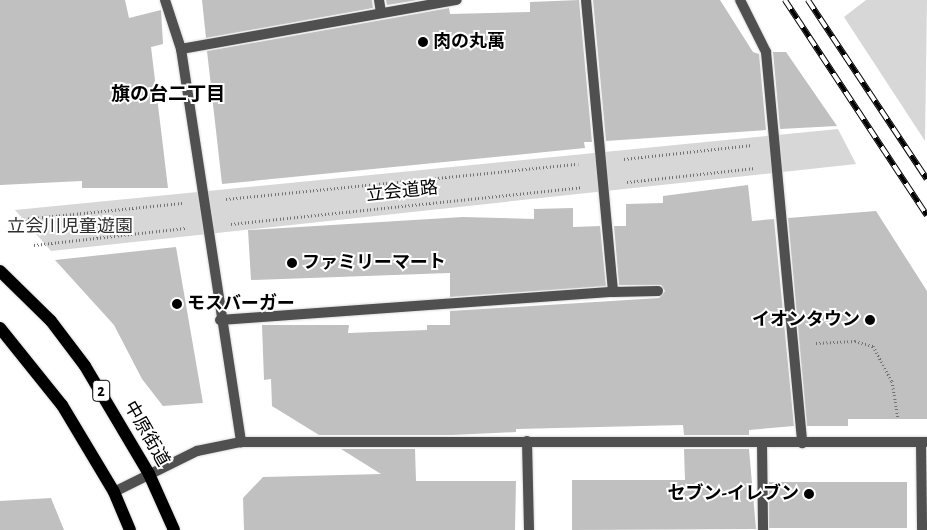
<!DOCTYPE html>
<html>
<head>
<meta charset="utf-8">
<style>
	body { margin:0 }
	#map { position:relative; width:927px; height:530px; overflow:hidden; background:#fff; font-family:"Alegreya Sans","Noto Sans JP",sans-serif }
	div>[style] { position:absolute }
	.green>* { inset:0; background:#d7d7d7 }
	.building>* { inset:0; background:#c0c0c0; transform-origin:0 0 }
	.path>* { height:3px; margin-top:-1.5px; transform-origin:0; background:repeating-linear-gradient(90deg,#727272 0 1px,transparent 0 3.5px) }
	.roads { filter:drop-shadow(0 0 1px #dbdbdb) drop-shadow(0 0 1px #dbdbdb) }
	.lane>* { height:10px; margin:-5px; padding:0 5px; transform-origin:5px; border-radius:5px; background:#505050 }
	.street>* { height:10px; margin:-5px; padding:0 5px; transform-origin:5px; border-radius:5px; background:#505050 }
	.primary>* { height:12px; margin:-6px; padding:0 6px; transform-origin:6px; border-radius:6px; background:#000 }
	.rail>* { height:5.5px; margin-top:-2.75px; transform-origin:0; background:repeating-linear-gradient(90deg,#fff 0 11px,#000 0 22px); box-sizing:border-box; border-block:1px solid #000 }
	.dots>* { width:14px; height:14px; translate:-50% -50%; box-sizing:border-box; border:2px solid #fff; border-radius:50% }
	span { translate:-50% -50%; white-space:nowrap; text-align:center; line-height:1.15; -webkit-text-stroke:4px #fff; paint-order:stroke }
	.shield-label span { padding:1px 4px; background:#fff; border:1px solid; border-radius:4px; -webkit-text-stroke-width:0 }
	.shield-label { font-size:16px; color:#000; font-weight:700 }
	.poi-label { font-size:18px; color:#000; font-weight:700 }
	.left { translate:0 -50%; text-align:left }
	.right { translate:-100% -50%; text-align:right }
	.street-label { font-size:18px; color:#000 }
	.park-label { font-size:18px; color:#2e2e2e }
	.neighbourhood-label { font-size:19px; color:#000; font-weight:700 }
</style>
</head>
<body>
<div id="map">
	<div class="green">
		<i style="clip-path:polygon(866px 0,927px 0,925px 141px,844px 17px)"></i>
		<i style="clip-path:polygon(838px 129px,856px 164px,51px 251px,15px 210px)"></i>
	</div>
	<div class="building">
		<i style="clip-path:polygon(0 0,125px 0,129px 18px,161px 10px,163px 44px,151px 47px,168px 188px,82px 188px,82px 181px,0 185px)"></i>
		<i style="clip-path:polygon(202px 0,372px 0,373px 8px,206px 38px)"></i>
		<i style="clip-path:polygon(386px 0,418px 0,387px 5px)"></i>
		<i style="clip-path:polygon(579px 0,592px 142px,584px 142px,585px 148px,222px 184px,207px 51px,449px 8px,450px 14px,530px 12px,530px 2px)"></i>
		<i style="clip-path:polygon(593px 0,720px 0,753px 52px,759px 54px,766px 130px,606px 141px)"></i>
		<i style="clip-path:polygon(773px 52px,786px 52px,837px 126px,780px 129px)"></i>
		<i style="clip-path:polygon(748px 185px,752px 221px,774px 219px,794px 426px,749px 430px,749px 435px,684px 435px,683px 425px,516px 429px,516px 432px,452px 435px,319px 435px,272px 406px,271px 379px,264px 380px,262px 325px,349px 325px,348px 333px,427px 330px,427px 325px,450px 325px,450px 311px,659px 298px,665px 291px,661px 285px,619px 285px,614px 226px,626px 226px,626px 204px,663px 203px,663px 196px)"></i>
		<i style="clip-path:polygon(573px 208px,573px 227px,600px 226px,606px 286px,450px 297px,450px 273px,251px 280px,248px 230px,463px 217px,534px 219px,534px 209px)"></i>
		<i style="clip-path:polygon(876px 211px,927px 291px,927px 419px,848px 419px,848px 426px,807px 426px,788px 218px)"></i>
		<i style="clip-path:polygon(176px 247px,203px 403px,163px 406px,142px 379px,114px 325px,55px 260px)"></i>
		<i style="clip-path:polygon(341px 449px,415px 449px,416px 481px,516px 481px,515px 530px,244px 530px,243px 498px,263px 477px,381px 474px)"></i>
		<i style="clip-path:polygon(684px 449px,749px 449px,756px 529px,572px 530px,572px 480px,685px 480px)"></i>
		<i style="left:769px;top:482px;width:138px;height:46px"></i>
		<i style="clip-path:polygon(51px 498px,64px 530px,0 530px,0 501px)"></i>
	</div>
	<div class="path">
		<i style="left:624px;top:159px;width:129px;rotate:-6.2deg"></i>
		<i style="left:627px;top:182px;width:129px;rotate:-6.2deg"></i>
		<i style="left:226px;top:199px;width:354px;rotate:-5.7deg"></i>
		<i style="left:14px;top:220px;width:169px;rotate:-5.8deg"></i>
		<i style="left:231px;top:224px;width:352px;rotate:-6deg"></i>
		<i style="left:34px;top:245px;width:152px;rotate:-6.4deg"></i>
		<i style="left:816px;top:343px;width:39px;rotate:-3deg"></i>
		<i style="left:855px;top:341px;width:19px;rotate:16deg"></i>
		<i style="left:873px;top:346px;width:40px;rotate:62deg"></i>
		<i style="left:892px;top:381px;width:38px;rotate:81deg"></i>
	</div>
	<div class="roads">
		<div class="lane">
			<i style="left:586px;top:0;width:293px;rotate:84.7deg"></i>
			<i style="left:613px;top:292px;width:45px;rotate:-1.3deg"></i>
			<i style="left:220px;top:320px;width:394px;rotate:-4.1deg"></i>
		</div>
		<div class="street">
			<i style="left:165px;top:0;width:52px;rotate:71.9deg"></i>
			<i style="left:181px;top:49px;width:398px;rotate:81.3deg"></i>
			<i style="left:379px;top:0;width:13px;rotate:81deg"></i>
			<i style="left:740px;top:0;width:58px;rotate:63.4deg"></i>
			<i style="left:766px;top:52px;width:393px;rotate:84.7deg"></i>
			<i style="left:181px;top:49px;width:280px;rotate:-10.1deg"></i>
			<i style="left:527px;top:441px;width:89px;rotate:88.7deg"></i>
			<i style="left:921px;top:442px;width:88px;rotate:89.3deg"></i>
			<i style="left:762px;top:443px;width:87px;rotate:89.3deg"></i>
			<i style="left:114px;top:492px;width:93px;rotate:-26.3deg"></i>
			<i style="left:197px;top:451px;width:45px;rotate:-11.6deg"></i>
			<i style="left:241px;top:442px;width:686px"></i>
		</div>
		<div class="primary">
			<i style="left:0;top:271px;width:71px;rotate:44.4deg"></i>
			<i style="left:51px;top:321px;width:56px;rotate:52.9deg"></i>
			<i style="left:85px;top:366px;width:126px;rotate:59.3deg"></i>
			<i style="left:149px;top:474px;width:61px;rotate:65.9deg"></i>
			<i style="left:0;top:328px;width:99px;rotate:51.2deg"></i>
			<i style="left:62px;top:405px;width:101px;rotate:59.1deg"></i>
			<i style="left:114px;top:492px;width:41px;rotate:67.2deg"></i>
		</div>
	</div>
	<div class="rail">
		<i style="left:785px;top:0;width:258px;rotate:56.6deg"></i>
		<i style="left:808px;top:0;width:215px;rotate:56.4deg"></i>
	</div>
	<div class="dots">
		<i style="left:423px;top:42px;background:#000"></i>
		<i style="left:292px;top:263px;background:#000"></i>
		<i style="left:177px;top:304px;background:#000"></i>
		<i style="left:870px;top:320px;background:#000"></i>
		<i style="left:809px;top:494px;background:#000"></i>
	</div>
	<div class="shield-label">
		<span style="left:101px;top:391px">2</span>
	</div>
	<div class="poi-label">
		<span class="left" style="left:433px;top:42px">肉の丸萬</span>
		<span class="left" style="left:302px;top:263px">ファミリーマート</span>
		<span class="left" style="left:187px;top:304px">モスバーガー</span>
		<span class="right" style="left:860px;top:320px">イオンタウン</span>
		<span class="right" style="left:799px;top:494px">セブン-イレブン</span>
	</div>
	<div class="street-label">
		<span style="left:402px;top:192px;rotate:-6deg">立会道路</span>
		<span style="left:146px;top:434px;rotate:60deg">中原街道</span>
	</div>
	<div class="park-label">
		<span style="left:70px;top:227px">立会川児童遊園</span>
	</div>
	<div class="neighbourhood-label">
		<span style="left:168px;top:95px">旗の台二丁目</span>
	</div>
</div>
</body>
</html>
